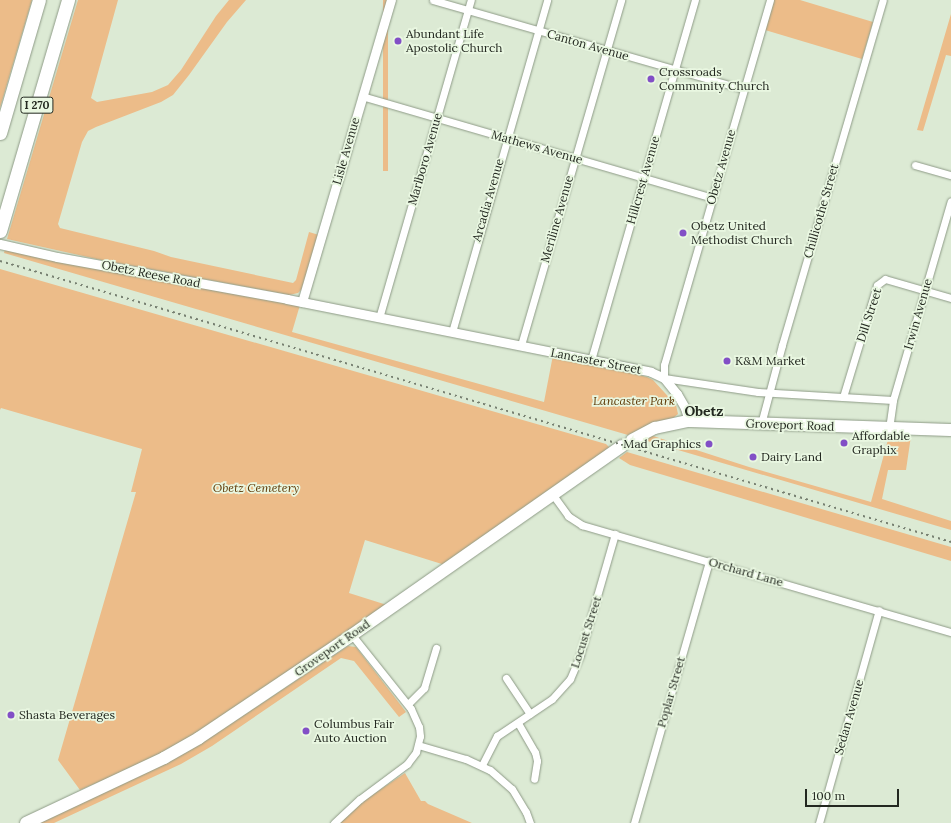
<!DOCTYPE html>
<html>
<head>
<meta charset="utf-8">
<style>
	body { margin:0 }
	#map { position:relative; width:951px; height:823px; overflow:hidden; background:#dcead4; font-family:Lora,serif }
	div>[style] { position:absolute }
	.green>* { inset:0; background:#ecbc89; transform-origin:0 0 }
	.roads { filter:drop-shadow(0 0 1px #8e9b87) drop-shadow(0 0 1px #8e9b87) }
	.minor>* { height:7px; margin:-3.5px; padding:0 3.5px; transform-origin:3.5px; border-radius:3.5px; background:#fff }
	.tertiary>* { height:9px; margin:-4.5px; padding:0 4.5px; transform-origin:4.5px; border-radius:4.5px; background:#fff }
	.primary>* { height:12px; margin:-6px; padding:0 6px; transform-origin:6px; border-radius:6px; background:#fff }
	.motorway>* { height:13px; margin:-6.5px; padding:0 6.5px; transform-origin:6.5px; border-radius:6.5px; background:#fff }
	.rail>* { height:2px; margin-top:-1px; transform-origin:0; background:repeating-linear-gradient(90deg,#778071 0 2px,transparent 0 6px) }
	.dots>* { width:11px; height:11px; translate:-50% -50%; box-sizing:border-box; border:2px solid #e9f7e1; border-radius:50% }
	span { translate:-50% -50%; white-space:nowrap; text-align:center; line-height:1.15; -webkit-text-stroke:3.5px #e9f7e1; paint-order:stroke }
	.shield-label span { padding:1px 3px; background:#e9f7e1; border:1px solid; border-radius:3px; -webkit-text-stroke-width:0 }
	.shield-label { font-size:11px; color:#232820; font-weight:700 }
	.poi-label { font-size:12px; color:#232820 }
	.left { translate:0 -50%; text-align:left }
	.right { translate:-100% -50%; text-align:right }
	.street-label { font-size:12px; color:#232820 }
	.park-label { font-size:12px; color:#5e3906; font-style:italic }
	.quarter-label { font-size:14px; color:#232820; font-weight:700 }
	.scale { position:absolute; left:805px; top:789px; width:94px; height:18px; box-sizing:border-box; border:2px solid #232820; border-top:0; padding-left:5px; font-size:12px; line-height:14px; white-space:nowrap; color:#232820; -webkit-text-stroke:3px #e9f7e1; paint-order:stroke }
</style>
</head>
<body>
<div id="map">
	<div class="green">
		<i style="clip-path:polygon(0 0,32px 0,0 108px)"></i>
		<i style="clip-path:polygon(78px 0,118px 0,91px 98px,97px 102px,152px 92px,168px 85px,181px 70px,216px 16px,229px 0,246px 0,227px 22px,189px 75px,173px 95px,161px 102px,96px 127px,88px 131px,82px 142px,58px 224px,60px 228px,154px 251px,171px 257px,293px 283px,296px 280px,309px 232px,319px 235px,302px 289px,298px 293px,289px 295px,101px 260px,7px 239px)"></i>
		<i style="left:383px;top:0;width:5px;height:171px"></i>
		<i style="clip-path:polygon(773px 0,800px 0,873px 22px,862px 59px,765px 30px)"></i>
		<i style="clip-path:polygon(951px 14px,951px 56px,946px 55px,923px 131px,917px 130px)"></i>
		<i style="clip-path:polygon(5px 249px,300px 305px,292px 332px,544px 402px,553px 355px,647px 377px,653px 380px,676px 405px,678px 414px,672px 419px,650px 425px,628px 435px,4px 253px)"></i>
		<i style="clip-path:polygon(0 269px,606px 444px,611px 449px,445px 565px,365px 540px,349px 593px,387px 605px,200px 734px,151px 760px,80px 790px,58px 760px,136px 492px,131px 492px,142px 449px,1px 408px,0 410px)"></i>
		<i style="clip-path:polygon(650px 435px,749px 467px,871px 502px,889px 436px,911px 436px,906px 470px,888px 470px,882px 499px,951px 521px,951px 530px,644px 440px)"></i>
		<i style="clip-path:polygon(627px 452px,951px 547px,951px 561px,630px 465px,619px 458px)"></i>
		<i style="clip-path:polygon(348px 646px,356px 647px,406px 712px,399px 717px,354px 661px,341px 658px,212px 746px,181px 764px,54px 823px,38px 823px,220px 731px)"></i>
		<i style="clip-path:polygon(405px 773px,421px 801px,425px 801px,428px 804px,472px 823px,340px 823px,357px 805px)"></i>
	</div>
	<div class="roads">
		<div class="minor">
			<i style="left:433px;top:0;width:323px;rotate:16deg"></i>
			<i style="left:770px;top:0;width:380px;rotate:106.2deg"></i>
			<i style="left:664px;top:365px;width:13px;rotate:90deg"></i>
			<i style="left:664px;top:378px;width:95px;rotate:8.5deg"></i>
			<i style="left:758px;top:392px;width:135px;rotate:3.4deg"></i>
			<i style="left:362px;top:96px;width:365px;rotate:16.2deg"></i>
			<i style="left:915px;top:165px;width:37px;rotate:16deg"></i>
			<i style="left:379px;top:318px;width:331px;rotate:-73.9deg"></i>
			<i style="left:452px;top:332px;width:345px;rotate:-74deg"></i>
			<i style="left:521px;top:345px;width:359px;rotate:-73.8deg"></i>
			<i style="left:591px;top:360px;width:375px;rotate:-73.9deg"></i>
			<i style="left:843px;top:397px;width:117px;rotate:-73.1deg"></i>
			<i style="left:877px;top:285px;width:10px;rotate:-37deg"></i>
			<i style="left:885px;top:279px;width:69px;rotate:16.1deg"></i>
			<i style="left:761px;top:424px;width:82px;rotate:-75.1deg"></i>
			<i style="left:782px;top:345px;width:359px;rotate:-73.7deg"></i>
			<i style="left:889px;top:429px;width:29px;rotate:-82deg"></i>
			<i style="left:893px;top:400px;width:207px;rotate:-73.8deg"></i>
			<i style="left:553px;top:495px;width:26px;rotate:54deg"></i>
			<i style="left:568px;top:516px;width:17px;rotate:33deg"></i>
			<i style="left:582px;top:525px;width:384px;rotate:16.2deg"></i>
			<i style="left:506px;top:678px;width:43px;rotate:56.3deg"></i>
			<i style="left:408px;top:704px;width:23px;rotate:-45deg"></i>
			<i style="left:424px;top:688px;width:42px;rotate:-73.3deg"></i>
			<i style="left:518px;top:723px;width:34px;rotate:60deg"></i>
			<i style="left:535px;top:752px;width:9px;rotate:77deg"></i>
			<i style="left:537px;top:761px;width:18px;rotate:99deg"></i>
			<i style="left:418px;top:745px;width:50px;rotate:16.3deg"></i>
			<i style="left:466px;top:759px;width:26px;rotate:25deg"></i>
			<i style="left:490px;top:770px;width:29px;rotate:41deg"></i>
			<i style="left:512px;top:789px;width:27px;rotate:59deg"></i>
			<i style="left:526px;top:812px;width:12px;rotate:70deg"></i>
			<i style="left:482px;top:765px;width:33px;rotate:-63deg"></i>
			<i style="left:497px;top:736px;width:66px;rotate:-33.9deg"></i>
			<i style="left:552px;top:699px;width:27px;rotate:-48deg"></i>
			<i style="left:570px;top:679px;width:26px;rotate:-67deg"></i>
			<i style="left:580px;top:655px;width:126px;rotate:-73.9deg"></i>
			<i style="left:334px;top:823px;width:35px;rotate:-43deg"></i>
			<i style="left:360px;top:799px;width:59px;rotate:-36.7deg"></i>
			<i style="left:407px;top:764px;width:15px;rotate:-53deg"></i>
			<i style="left:416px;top:752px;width:16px;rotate:-76deg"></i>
			<i style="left:420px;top:736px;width:9px;rotate:-96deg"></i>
			<i style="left:419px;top:727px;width:20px;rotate:-114deg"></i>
			<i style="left:411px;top:709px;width:95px;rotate:-128.6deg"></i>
			<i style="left:634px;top:823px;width:273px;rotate:-74deg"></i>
			<i style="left:819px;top:823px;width:221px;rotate:-74.3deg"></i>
		</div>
		<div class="tertiary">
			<i style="left:0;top:244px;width:58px;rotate:12.8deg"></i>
			<i style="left:57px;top:257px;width:234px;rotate:10.3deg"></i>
			<i style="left:287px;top:299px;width:371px;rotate:11.3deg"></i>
			<i style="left:651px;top:372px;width:14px;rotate:25deg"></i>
			<i style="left:664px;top:378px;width:21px;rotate:51deg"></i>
			<i style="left:677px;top:394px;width:16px;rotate:60deg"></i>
			<i style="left:685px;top:408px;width:14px;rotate:73deg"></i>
			<i style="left:302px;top:302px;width:315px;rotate:-73.6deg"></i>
		</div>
		<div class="primary">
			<i style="left:632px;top:440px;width:26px;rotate:-28deg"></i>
			<i style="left:655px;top:428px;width:35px;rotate:-12deg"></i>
			<i style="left:689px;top:421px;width:262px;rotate:2deg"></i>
			<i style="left:26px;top:823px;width:153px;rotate:-25.2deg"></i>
			<i style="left:164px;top:758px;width:40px;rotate:-29.7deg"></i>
			<i style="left:199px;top:738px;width:184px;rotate:-33.9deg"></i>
			<i style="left:352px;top:635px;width:330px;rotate:-35deg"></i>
		</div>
		<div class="motorway">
			<i style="left:0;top:133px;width:139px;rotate:-73.7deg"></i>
			<i style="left:0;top:231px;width:241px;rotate:-73.6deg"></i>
		</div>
	</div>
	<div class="rail">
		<i style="left:0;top:261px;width:992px;rotate:16.46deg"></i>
	</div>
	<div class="dots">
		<i style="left:398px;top:41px;background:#824fc6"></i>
		<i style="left:651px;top:79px;background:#824fc6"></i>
		<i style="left:683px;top:233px;background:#824fc6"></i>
		<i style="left:727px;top:361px;background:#824fc6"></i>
		<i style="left:844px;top:443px;background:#824fc6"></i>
		<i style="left:709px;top:444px;background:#824fc6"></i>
		<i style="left:753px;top:457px;background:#824fc6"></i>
		<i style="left:11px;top:715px;background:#824fc6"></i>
		<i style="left:306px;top:731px;background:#824fc6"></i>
	</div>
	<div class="shield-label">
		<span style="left:37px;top:105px">I 270</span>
	</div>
	<div class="poi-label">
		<span class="left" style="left:406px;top:41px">Abundant Life<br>Apostolic Church</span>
		<span class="left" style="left:659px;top:79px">Crossroads<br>Community Church</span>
		<span class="left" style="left:691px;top:233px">Obetz United<br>Methodist Church</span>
		<span class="left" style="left:735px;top:361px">K&amp;M Market</span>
		<span class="left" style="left:852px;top:443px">Affordable<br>Graphix</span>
		<span class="right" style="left:701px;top:444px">Mad Graphics</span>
		<span class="left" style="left:761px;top:457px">Dairy Land</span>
		<span class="left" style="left:19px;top:715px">Shasta Beverages</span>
		<span class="left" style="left:314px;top:731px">Columbus Fair<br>Auto Auction</span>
	</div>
	<div class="street-label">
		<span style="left:588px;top:45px;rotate:16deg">Canton Avenue</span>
		<span style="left:537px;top:147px;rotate:16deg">Mathews Avenue</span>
		<span style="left:346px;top:151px;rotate:-74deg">Lisle Avenue</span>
		<span style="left:425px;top:159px;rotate:-74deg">Marlboro Avenue</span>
		<span style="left:721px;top:167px;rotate:-74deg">Obetz Avenue</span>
		<span style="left:643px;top:180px;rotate:-74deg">Hillcrest Avenue</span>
		<span style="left:488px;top:200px;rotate:-74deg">Arcadia Avenue</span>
		<span style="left:821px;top:211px;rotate:-74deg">Chillicothe Street</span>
		<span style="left:557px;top:219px;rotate:-74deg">Meriline Avenue</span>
		<span style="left:151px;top:274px;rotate:11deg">Obetz Reese Road</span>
		<span style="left:918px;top:314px;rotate:-74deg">Irwin Avenue</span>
		<span style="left:869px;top:315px;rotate:-72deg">Dill Street</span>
		<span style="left:596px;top:361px;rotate:11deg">Lancaster Street</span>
		<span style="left:790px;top:425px;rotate:2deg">Groveport Road</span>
		<span style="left:746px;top:572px;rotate:16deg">Orchard Lane</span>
		<span style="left:586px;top:632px;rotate:-72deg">Locust Street</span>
		<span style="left:332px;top:648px;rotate:-35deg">Groveport Road</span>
		<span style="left:671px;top:692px;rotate:-74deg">Poplar Street</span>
		<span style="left:849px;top:717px;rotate:-74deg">Sedan Avenue</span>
	</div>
	<div class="park-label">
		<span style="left:634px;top:401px">Lancaster Park</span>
		<span style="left:256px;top:488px">Obetz Cemetery</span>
	</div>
	<div class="quarter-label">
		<span style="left:704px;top:411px">Obetz</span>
	</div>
	<div class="scale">100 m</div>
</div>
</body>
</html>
